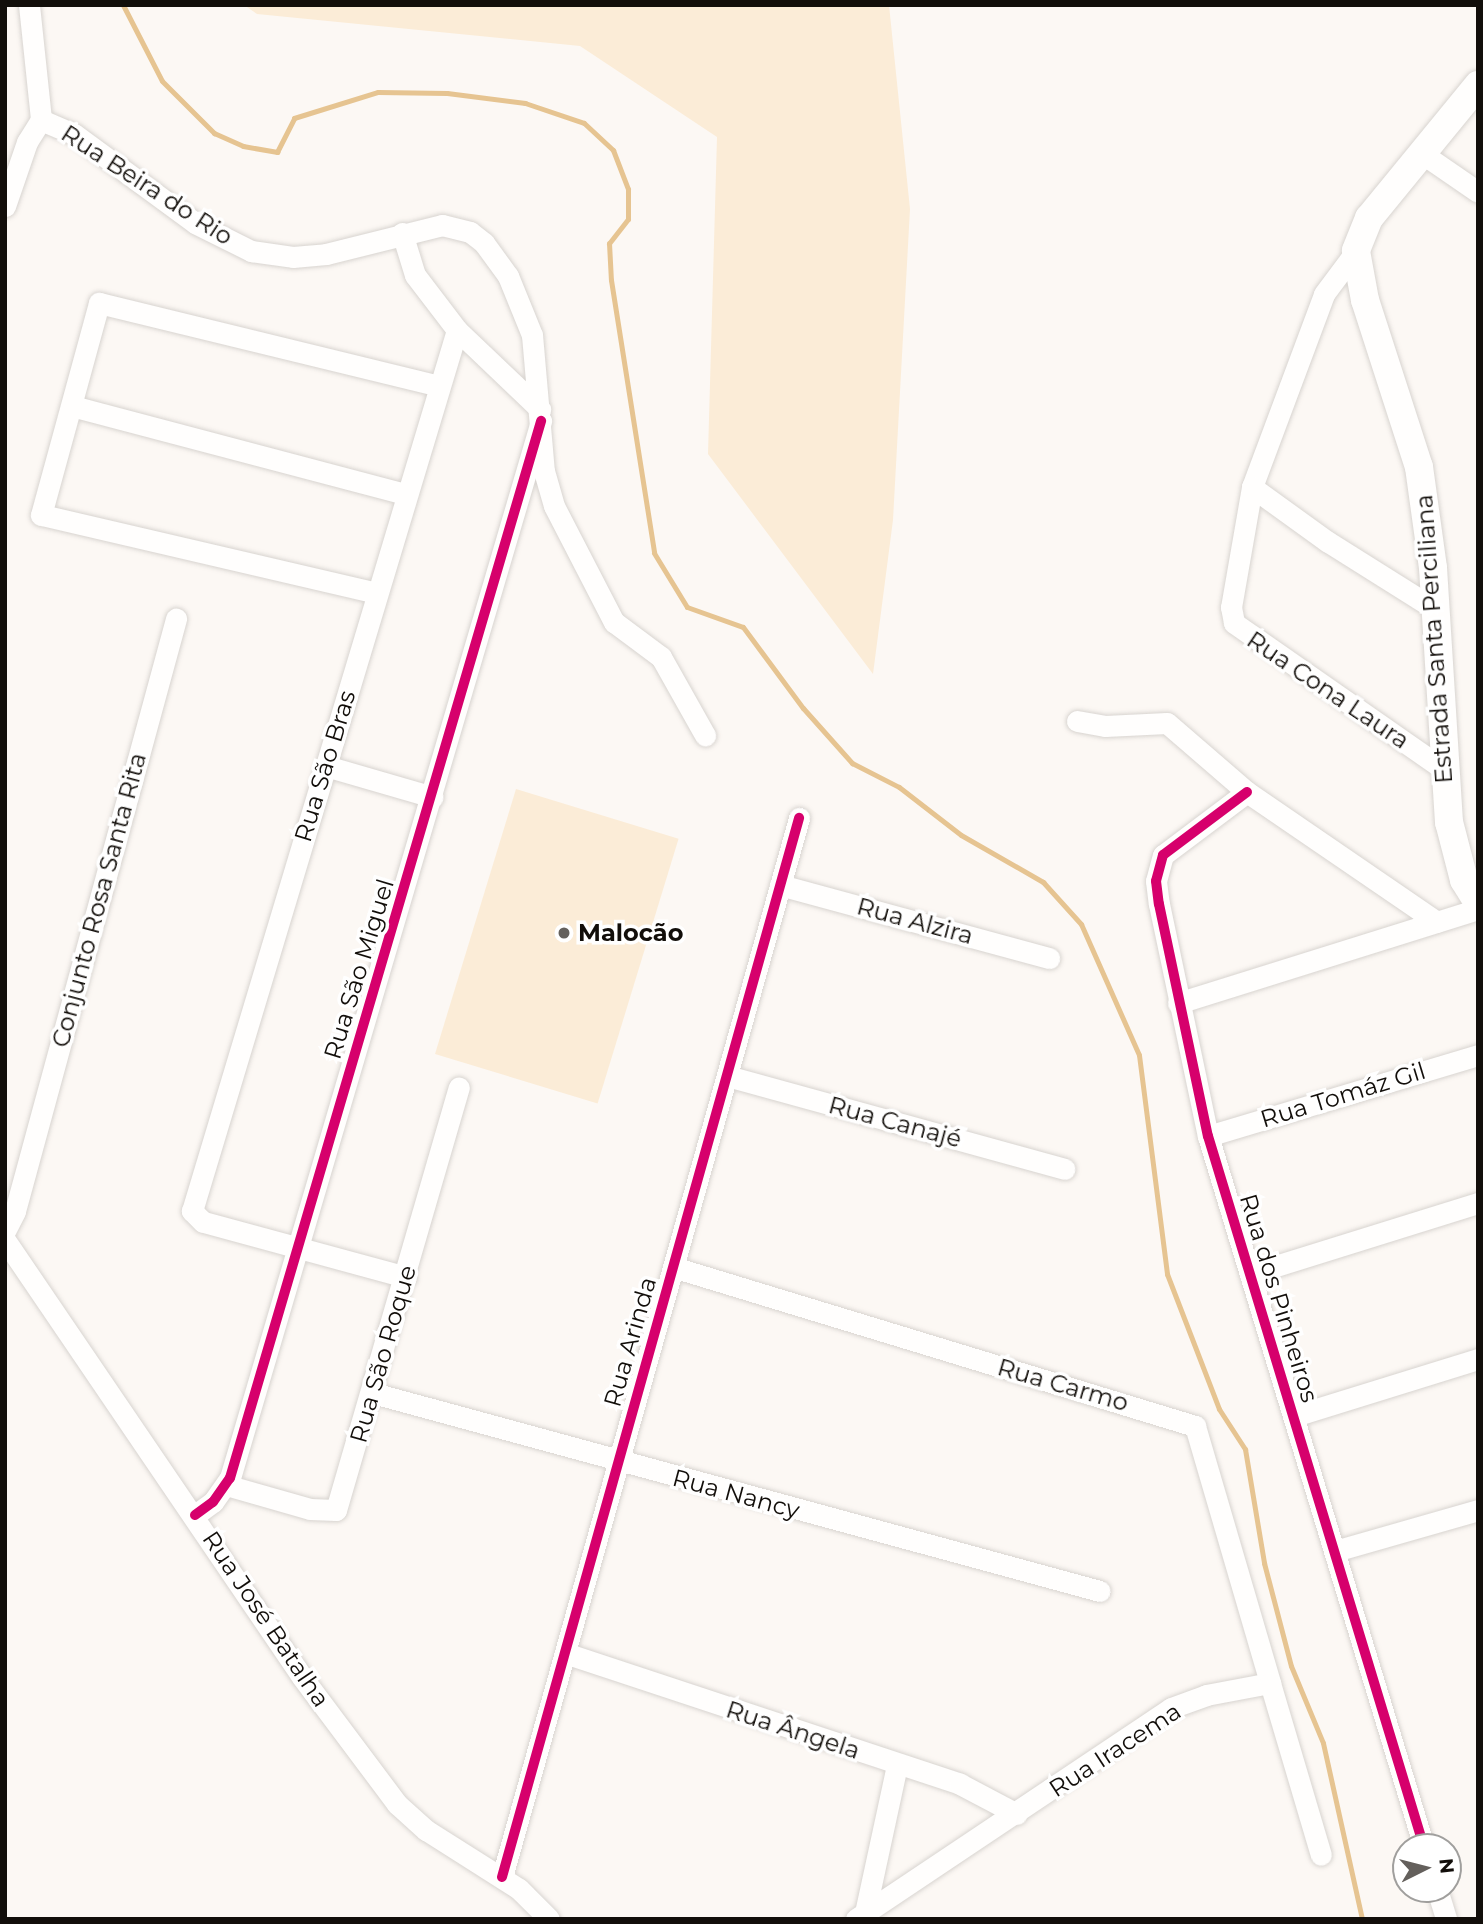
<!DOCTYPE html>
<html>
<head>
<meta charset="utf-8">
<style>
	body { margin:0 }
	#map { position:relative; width:1483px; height:1924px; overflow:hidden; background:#fcf8f4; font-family:Montserrat,sans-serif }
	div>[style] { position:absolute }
	.green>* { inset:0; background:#fbecd7; transform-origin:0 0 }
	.stream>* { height:5px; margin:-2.5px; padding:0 2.5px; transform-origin:2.5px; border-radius:2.5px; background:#e6c491 }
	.roads { filter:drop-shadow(0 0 2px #d8d4d0) drop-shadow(0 0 2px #d8d4d0) }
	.street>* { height:21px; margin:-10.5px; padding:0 10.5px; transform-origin:10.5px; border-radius:10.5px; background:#fffefd }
	.secondary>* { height:28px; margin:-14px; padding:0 14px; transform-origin:14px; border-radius:14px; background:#fffefd }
	.cycleway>* { height:10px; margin:-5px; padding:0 5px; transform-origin:5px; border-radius:5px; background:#d6006c }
	.dots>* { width:19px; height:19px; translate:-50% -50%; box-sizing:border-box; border:4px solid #fff; border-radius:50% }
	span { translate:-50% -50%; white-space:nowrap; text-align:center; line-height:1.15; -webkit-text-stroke:7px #fff; paint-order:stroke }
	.street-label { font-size:24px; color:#120e0a }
	.poi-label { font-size:24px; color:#120e0a; font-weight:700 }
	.left { translate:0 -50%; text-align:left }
	.frame { position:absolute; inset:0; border:7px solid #120e0a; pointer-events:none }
	.north { position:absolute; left:1392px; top:1833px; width:70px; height:70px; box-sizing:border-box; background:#fff; border:2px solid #a09f9d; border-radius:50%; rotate:84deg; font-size:19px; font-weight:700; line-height:28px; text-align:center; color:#120e0a }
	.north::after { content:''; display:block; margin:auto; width:24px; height:32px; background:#64605c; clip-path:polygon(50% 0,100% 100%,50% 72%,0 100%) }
</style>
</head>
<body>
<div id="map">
	<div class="green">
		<i style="clip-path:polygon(244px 5px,889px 5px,910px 209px,893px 520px,873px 674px,708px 454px,717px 137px,580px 46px,257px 14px)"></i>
		<i style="left:516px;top:789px;width:170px;height:277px;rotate:17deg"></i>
	</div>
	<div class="stream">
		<i style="left:123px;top:5px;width:85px;rotate:62.8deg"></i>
		<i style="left:162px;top:81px;width:74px;rotate:45deg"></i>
		<i style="left:214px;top:133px;width:32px;rotate:24deg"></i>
		<i style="left:243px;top:146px;width:35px;rotate:10deg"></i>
		<i style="left:277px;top:152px;width:38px;rotate:-63deg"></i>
		<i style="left:294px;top:118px;width:88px;rotate:-17.2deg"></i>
		<i style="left:378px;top:92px;width:69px;rotate:0.8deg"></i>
		<i style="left:447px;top:93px;width:79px;rotate:7.3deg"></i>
		<i style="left:525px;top:103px;width:62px;rotate:18.7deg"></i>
		<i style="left:584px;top:123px;width:40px;rotate:43deg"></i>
		<i style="left:613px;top:150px;width:42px;rotate:69deg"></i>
		<i style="left:628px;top:189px;width:30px;rotate:90deg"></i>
		<i style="left:628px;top:219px;width:31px;rotate:128deg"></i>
		<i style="left:609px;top:243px;width:37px;rotate:87deg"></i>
		<i style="left:611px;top:280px;width:276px;rotate:81deg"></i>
		<i style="left:654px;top:553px;width:63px;rotate:58.6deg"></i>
		<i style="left:687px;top:607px;width:59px;rotate:19.7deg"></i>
		<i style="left:743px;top:627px;width:101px;rotate:53.5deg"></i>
		<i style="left:803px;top:708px;width:74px;rotate:48.3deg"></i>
		<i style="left:852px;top:763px;width:53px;rotate:27.1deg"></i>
		<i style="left:899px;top:787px;width:78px;rotate:37.7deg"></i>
		<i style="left:961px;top:835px;width:95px;rotate:29.8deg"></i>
		<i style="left:1043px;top:882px;width:57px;rotate:47.9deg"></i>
		<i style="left:1081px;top:924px;width:143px;rotate:66.1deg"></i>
		<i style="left:1139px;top:1055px;width:221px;rotate:82.7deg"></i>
		<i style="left:1167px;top:1274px;width:145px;rotate:68.9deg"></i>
		<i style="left:1219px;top:1409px;width:48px;rotate:57deg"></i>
		<i style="left:1245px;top:1449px;width:116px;rotate:80.5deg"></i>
		<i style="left:1264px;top:1563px;width:106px;rotate:75.3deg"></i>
		<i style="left:1291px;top:1666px;width:83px;rotate:67.4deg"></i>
		<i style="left:1323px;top:1743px;width:180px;rotate:77.5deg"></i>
	</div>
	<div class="roads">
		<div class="street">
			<i style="left:29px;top:5px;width:116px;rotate:84deg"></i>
			<i style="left:41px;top:120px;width:36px;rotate:23deg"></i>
			<i style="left:74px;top:134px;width:150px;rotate:36.3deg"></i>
			<i style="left:195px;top:223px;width:63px;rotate:26.6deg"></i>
			<i style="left:251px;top:251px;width:42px;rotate:8.1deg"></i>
			<i style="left:293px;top:257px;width:33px;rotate:-5deg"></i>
			<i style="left:326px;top:254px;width:120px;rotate:-14deg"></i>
			<i style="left:442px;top:225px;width:29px;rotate:14deg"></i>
			<i style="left:470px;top:232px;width:18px;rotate:38deg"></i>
			<i style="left:484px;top:243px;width:41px;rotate:54deg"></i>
			<i style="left:508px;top:276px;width:64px;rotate:67.9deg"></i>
			<i style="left:532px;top:335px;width:137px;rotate:85deg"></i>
			<i style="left:544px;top:471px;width:36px;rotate:74deg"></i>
			<i style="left:554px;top:506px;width:131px;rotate:62.7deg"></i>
			<i style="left:614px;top:622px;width:59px;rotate:36.7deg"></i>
			<i style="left:661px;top:657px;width:90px;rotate:60.6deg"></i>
			<i style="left:1420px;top:152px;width:70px;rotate:34.6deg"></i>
			<i style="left:5px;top:206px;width:68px;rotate:-71deg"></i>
			<i style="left:27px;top:142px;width:26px;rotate:-58deg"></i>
			<i style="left:402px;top:233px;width:44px;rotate:72.8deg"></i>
			<i style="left:415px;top:275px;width:69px;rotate:52.6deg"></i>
			<i style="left:457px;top:330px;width:115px;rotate:43.6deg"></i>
			<i style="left:72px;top:406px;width:345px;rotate:14.8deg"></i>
			<i style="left:1252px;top:487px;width:206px;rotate:-69.5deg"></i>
			<i style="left:1324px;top:294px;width:54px;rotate:-53.3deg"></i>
			<i style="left:377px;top:593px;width:345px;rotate:-166.9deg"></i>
			<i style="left:41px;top:515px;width:220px;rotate:-74.7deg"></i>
			<i style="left:99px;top:303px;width:350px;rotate:13.7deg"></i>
			<i style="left:1435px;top:609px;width:126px;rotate:-147.9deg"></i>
			<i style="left:1328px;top:542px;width:94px;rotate:-144.1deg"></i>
			<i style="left:1252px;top:487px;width:122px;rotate:99.9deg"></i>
			<i style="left:1231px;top:607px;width:16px;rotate:79deg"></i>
			<i style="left:1234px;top:623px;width:255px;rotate:34.9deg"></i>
			<i style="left:1077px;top:721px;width:28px;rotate:10deg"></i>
			<i style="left:1105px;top:726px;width:62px;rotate:-2.8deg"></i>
			<i style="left:1167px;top:723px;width:106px;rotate:40.8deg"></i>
			<i style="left:1247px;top:792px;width:230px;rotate:34.4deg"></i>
			<i style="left:326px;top:766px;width:111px;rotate:16.2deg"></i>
			<i style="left:1247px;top:792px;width:105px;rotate:143.1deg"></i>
			<i style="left:1163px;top:855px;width:27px;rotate:105deg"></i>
			<i style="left:1156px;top:881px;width:23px;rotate:83deg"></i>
			<i style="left:1159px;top:904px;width:237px;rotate:78.1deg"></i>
			<i style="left:1208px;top:1136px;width:743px;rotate:73.1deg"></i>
			<i style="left:780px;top:885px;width:279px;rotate:15.2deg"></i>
			<i style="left:1178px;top:1003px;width:314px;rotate:-17.4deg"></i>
			<i style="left:727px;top:1076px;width:350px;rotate:15.4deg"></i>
			<i style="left:1208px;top:1136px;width:282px;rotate:-16.7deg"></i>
			<i style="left:5px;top:1231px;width:22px;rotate:-63deg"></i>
			<i style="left:15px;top:1211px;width:614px;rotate:-74.79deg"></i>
			<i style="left:5px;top:1240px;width:528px;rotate:55.8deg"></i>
			<i style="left:302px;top:1677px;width:159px;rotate:53.2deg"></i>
			<i style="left:397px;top:1804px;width:39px;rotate:42deg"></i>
			<i style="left:426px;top:1830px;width:110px;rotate:32.4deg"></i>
			<i style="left:519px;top:1889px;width:42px;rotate:45deg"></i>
			<i style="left:673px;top:1267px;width:546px;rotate:16.94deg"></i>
			<i style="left:1195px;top:1426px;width:268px;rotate:73.7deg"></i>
			<i style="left:1250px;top:1274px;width:239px;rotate:-17.3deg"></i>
			<i style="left:406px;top:1277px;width:210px;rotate:-164.8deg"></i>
			<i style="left:203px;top:1222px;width:16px;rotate:-135deg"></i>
			<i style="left:192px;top:1211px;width:920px;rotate:-73.26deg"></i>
			<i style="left:373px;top:1393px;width:753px;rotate:15.24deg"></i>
			<i style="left:1294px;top:1416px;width:193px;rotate:-17.2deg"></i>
			<i style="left:226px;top:1485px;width:87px;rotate:15.9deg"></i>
			<i style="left:310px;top:1509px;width:26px;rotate:2deg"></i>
			<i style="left:336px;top:1510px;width:440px;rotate:-73.8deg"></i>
			<i style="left:195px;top:1515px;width:22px;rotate:-36deg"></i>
			<i style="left:213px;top:1502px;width:29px;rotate:-55deg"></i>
			<i style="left:230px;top:1478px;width:1102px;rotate:-73.6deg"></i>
			<i style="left:1335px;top:1551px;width:149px;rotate:-16deg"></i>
			<i style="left:565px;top:1653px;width:416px;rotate:18.3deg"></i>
			<i style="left:960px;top:1784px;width:64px;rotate:27.8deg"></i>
			<i style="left:502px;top:1877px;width:1100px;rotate:-74.33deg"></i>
			<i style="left:1437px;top:1889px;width:31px;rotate:73deg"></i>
			<i style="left:865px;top:1913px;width:151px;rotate:-77.8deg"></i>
			<i style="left:856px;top:1919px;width:379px;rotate:-33.8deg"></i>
			<i style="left:1171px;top:1708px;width:37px;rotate:-20deg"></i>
			<i style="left:1206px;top:1695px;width:65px;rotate:-10.6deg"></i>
			<i style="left:1270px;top:1683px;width:179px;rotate:73.5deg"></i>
		</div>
		<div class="secondary">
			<i style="left:1478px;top:85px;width:172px;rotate:129.3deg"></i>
			<i style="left:1369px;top:218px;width:35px;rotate:112deg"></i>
			<i style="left:1356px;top:251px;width:50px;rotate:79.6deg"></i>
			<i style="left:1365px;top:300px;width:176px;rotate:72.1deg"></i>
			<i style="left:1419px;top:467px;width:102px;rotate:82.1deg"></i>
			<i style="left:1433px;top:568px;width:255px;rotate:86.4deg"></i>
			<i style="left:1449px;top:822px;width:60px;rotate:75.5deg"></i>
			<i style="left:1464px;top:880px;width:26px;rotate:58deg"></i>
		</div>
	</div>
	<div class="cycleway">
		<i style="left:1247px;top:792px;width:105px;rotate:143.1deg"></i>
		<i style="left:1163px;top:855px;width:27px;rotate:105deg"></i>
		<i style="left:1156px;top:881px;width:23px;rotate:83deg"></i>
		<i style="left:1159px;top:904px;width:237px;rotate:78.1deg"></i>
		<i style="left:1208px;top:1136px;width:743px;rotate:73.1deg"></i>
		<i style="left:195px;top:1515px;width:22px;rotate:-36deg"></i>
		<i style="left:213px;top:1502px;width:29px;rotate:-55deg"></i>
		<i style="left:230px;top:1478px;width:1102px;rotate:-73.6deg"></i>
		<i style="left:502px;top:1877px;width:1100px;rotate:-74.33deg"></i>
	</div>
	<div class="dots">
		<i style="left:564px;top:933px;background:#64605c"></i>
	</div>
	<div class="street-label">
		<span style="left:147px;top:185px;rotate:33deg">Rua Beira do Rio</span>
		<span style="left:1434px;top:639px;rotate:-94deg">Estrada Santa Perciliana</span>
		<span style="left:1328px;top:690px;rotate:34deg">Rua Cona Laura</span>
		<span style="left:325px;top:766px;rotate:-73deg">Rua São Bras</span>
		<span style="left:99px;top:900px;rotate:-75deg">Conjunto Rosa Santa Rita</span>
		<span style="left:915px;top:921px;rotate:15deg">Rua Alzira</span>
		<span style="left:359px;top:969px;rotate:-73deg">Rua São Miguel</span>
		<span style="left:1343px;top:1095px;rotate:-17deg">Rua Tomáz Gil</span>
		<span style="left:895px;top:1122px;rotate:15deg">Rua Canajé</span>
		<span style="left:1279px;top:1298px;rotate:73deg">Rua dos Pinheiros</span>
		<span style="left:630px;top:1342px;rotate:-74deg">Rua Arinda</span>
		<span style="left:383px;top:1354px;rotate:-74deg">Rua São Roque</span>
		<span style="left:1063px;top:1385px;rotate:16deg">Rua Carmo</span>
		<span style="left:736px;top:1494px;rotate:15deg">Rua Nancy</span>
		<span style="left:266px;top:1619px;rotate:56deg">Rua José Batalha</span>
		<span style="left:793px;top:1730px;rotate:18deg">Rua Ângela</span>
		<span style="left:1115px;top:1750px;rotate:-33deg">Rua Iracema</span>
	</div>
	<div class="poi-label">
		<span class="left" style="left:578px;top:933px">Malocão</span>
	</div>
	<div class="frame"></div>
	<div class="north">N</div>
</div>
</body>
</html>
